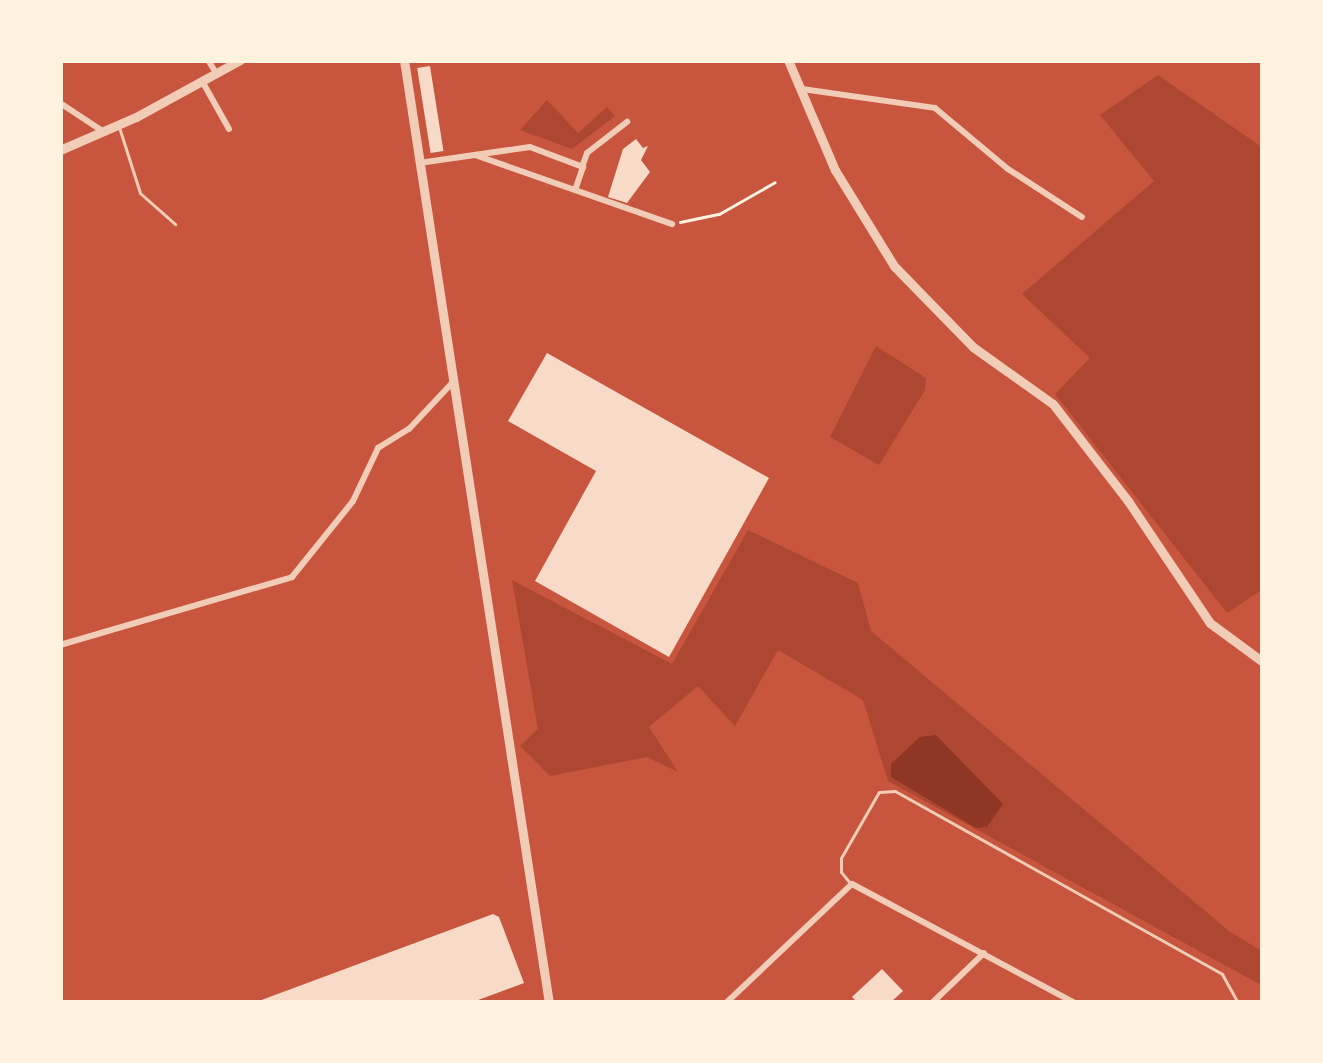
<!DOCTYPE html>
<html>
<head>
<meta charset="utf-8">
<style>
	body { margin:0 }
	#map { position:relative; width:1323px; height:1063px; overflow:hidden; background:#c8553d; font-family:Figtree,sans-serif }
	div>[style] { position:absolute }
	.green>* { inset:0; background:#ae4732 }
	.water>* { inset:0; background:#8f3625 }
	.building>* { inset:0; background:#f7dbc8; transform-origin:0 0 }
	.path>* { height:3px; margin:-1.5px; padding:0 1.5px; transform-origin:1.5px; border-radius:1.5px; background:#fff3e0 }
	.service>* { height:3px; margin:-1.5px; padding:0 1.5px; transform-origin:1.5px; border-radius:1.5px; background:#f1ccb7 }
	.minor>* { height:6px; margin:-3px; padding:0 3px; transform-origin:3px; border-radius:3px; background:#f1ccb7 }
	.tertiary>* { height:9px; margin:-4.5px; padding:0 4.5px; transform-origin:4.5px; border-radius:4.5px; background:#f1ccb7 }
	span { translate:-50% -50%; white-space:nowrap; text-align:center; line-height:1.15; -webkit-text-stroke:10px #fff3e0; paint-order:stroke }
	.frame { position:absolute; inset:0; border:63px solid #fff3e0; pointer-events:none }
</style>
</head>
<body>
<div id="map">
	<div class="green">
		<i style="clip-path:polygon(1158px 75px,1263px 148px,1263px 589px,1227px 613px,1055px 394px,1090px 358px,1022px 294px,1154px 181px,1100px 115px)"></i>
		<i style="clip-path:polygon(547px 100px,578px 133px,607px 107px,615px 116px,572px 149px,520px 130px)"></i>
		<i style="clip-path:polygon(876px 346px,926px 378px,925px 390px,879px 465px,830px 437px)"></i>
		<i style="clip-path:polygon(748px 530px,858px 583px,871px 631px,1229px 931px,1263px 952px,1263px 986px,888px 781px,863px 700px,778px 650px,735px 726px,698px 686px,649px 727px,678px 772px,647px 757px,550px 776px,520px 746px,538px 729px,512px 580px,672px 664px)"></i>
	</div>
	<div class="water">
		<i style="clip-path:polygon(936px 735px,1003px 804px,987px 827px,976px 828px,891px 777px,891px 764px,920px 737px)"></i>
	</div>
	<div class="building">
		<i style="left:430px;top:66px;width:86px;height:13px;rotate:81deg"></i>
		<i style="clip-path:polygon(636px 139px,643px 148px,648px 146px,641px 160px,650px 172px,627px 203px,608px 197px,623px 149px)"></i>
		<i style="clip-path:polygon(547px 353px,769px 478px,669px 657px,535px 581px,596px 471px,508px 421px)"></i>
		<i style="clip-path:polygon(493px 914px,499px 917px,524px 983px,470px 1003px,253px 1003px)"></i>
		<i style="clip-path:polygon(882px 969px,903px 991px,890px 1003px,858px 1003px,852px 997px)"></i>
	</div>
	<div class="path">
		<i style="left:680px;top:222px;width:40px;rotate:-12deg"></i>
		<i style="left:719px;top:214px;width:64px;rotate:-29.7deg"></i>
	</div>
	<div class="service">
		<i style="left:119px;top:127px;width:69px;rotate:72.3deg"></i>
		<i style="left:140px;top:193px;width:47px;rotate:41.5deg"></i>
		<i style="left:850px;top:883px;width:14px;rotate:-129deg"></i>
		<i style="left:841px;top:872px;width:14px;rotate:-90deg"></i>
		<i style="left:841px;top:858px;width:76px;rotate:-60.1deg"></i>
		<i style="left:879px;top:792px;width:16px;rotate:-4deg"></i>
		<i style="left:895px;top:791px;width:375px;rotate:29.2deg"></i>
		<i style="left:1222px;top:974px;width:33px;rotate:61deg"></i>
	</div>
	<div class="minor">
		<i style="left:208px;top:60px;width:15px;rotate:58deg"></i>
		<i style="left:202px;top:81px;width:55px;rotate:60.6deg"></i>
		<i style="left:802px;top:89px;width:134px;rotate:8.1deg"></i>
		<i style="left:935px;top:108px;width:95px;rotate:39.9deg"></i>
		<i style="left:1008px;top:169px;width:88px;rotate:33deg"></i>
		<i style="left:60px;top:103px;width:49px;rotate:33.4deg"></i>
		<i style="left:475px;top:155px;width:209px;rotate:19.3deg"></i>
		<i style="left:419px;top:163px;width:112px;rotate:-8.2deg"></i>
		<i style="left:530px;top:147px;width:57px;rotate:20.7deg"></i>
		<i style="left:583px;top:167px;width:24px;rotate:109deg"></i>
		<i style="left:582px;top:167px;width:15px;rotate:-70deg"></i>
		<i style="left:587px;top:153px;width:51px;rotate:-37.8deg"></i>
		<i style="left:60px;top:645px;width:242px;rotate:-16.3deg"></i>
		<i style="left:292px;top:577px;width:97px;rotate:-51.2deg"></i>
		<i style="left:353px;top:501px;width:59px;rotate:-64.7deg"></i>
		<i style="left:378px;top:448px;width:36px;rotate:-32deg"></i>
		<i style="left:409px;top:429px;width:64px;rotate:-46.9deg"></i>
		<i style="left:726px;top:1003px;width:173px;rotate:-43.4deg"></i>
		<i style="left:852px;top:884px;width:253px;rotate:28.1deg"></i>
		<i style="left:932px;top:1003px;width:72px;rotate:-43.9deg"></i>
	</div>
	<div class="tertiary">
		<i style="left:404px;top:60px;width:954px;rotate:81.26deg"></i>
		<i style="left:788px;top:60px;width:120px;rotate:66.9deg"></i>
		<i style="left:835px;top:170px;width:113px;rotate:58.4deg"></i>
		<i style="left:894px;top:266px;width:113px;rotate:45.7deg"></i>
		<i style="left:973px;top:347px;width:98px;rotate:35.5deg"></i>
		<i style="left:1053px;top:404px;width:123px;rotate:52.3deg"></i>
		<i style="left:1128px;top:501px;width:147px;rotate:56.1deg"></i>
		<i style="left:1210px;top:623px;width:66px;rotate:36.3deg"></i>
		<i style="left:60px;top:150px;width:83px;rotate:-23.5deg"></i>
		<i style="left:136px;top:117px;width:119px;rotate:-28.7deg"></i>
	</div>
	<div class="frame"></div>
</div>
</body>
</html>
